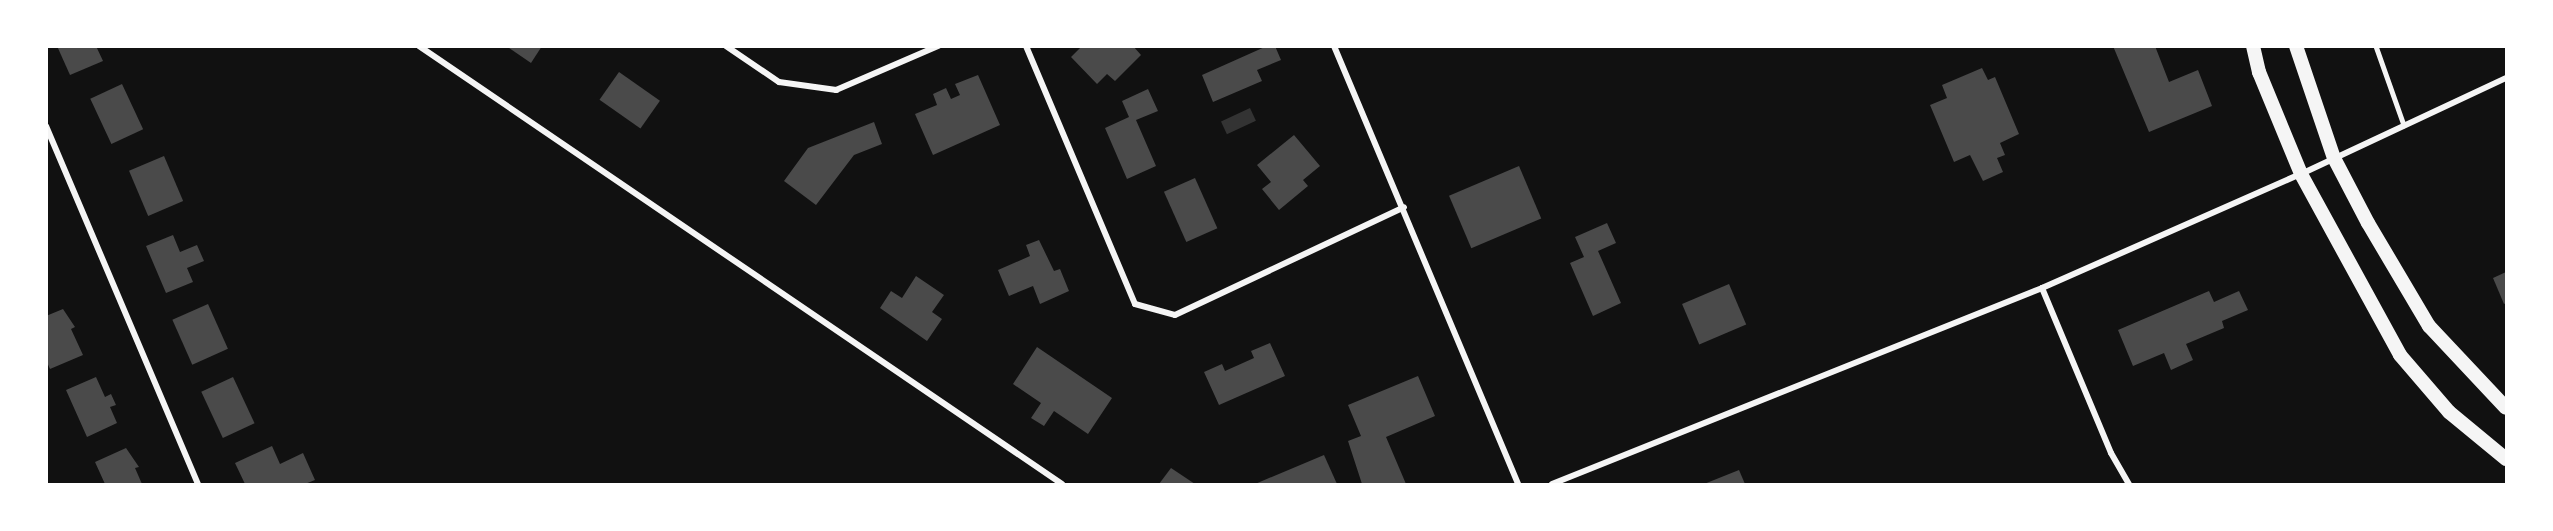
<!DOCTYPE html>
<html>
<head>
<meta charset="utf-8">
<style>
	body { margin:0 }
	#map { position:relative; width:2553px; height:531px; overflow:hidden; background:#111; font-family:"Varela Round",sans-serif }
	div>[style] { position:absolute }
	.water>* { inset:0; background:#333; transform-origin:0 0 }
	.building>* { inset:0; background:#4a4a4a; transform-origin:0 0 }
	.service>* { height:4.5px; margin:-2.25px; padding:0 2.25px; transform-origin:2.25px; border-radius:2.25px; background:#f5f5f5 }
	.minor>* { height:6px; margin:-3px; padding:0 3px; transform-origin:3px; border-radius:3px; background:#f5f5f5 }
	.primary>* { height:14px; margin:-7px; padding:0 7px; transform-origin:7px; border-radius:7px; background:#f5f5f5 }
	span { translate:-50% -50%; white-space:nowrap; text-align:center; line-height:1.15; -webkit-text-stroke:6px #fff; paint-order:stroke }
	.frame { position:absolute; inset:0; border:48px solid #fff; pointer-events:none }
</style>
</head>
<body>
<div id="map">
	<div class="water">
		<i style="left:1250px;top:108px;width:14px;height:32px;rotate:65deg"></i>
	</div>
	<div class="building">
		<i style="clip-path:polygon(57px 46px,96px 46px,103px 61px,70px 75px)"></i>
		<i style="clip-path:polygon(506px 46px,542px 46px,531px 63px)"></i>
		<i style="clip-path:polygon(1082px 46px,1133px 46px,1141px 55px,1115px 81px,1107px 74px,1097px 84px,1071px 57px)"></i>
		<i style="clip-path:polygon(1267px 46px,1275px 46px,1281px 60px,1257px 70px,1262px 81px,1213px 102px,1202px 75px)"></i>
		<i style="clip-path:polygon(2113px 46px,2155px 46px,2169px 82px,2198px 70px,2212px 106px,2149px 132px)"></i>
		<i style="clip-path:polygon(1982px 68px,1988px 80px,1995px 77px,2019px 134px,2000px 143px,2005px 155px,1997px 158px,2003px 172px,1983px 181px,1970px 155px,1954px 162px,1930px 105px,1947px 98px,1942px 85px)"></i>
		<i style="left:619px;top:72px;width:50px;height:34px;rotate:35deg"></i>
		<i style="clip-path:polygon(978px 75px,1000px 125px,933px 155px,915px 114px,937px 105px,933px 94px,946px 88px,951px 99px,960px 95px,955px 84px)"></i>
		<i style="left:122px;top:84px;width:50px;height:35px;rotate:65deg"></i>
		<i style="clip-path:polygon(1148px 89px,1158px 111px,1136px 120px,1156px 166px,1127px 179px,1105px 128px,1129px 117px,1122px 101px)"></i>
		<i style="clip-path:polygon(874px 122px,882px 144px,854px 155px,816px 205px,784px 181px,808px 148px)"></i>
		<i style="clip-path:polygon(1294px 135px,1320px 166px,1303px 180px,1308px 186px,1279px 210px,1262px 189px,1271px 182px,1257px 165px)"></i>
		<i style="left:164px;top:156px;width:49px;height:38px;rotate:67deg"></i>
		<i style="left:1519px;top:166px;width:57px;height:76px;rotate:67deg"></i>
		<i style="left:1195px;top:178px;width:55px;height:34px;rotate:66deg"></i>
		<i style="clip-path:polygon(1607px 223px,1616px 243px,1598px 251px,1621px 303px,1593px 316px,1570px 263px,1584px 257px,1575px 237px)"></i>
		<i style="clip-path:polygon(173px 235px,180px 252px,197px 245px,204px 261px,187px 268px,193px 282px,166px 293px,146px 246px)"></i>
		<i style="clip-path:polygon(1039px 240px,1054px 271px,1060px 269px,1069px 291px,1040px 304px,1033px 286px,1009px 296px,998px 270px,1030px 256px,1026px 245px)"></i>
		<i style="clip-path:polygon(2506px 272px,2506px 303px,2504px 304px,2493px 278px)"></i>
		<i style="clip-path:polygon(916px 276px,944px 295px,932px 312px,942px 319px,927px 341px,880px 308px,891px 291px,902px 298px)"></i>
		<i style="left:1729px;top:284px;width:44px;height:51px;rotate:67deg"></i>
		<i style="clip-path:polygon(2209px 291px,2214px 302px,2239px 291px,2248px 310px,2222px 321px,2224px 328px,2186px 344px,2193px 360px,2171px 370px,2164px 353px,2133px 366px,2118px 330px)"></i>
		<i style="left:208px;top:304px;width:49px;height:39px;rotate:66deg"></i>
		<i style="clip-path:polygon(63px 309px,75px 327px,71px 329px,83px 355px,50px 369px,46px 360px,46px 316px)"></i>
		<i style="clip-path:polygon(1270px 343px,1285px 376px,1219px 405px,1204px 372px,1222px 364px,1225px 371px,1254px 358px,1251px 351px)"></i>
		<i style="clip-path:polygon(1037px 347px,1112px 398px,1088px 434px,1054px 411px,1044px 426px,1031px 418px,1041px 403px,1013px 384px)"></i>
		<i style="clip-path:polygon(1418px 376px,1435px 416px,1386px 437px,1406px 484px,1362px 484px,1348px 441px,1361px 436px,1348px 405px)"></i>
		<i style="clip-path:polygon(96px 377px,105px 397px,111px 394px,116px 405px,110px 407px,117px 423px,87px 437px,66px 390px)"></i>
		<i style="left:233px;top:377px;width:51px;height:35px;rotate:65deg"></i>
		<i style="clip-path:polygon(272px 446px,280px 464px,303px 453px,315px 480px,305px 484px,245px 484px,235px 463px)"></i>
		<i style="clip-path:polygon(126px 448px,139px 467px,135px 468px,142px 484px,105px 484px,95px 462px)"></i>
		<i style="clip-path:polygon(1324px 455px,1337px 484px,1255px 484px)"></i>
		<i style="clip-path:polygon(1171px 468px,1195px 484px,1159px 484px)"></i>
		<i style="clip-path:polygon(1739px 470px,1745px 484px,1704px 484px)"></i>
	</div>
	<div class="service">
		<i style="left:2376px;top:46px;width:84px;rotate:70.5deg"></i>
	</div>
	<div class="minor">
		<i style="left:419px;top:46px;width:778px;rotate:34.26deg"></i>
		<i style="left:726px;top:46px;width:64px;rotate:34.2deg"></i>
		<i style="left:779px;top:82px;width:58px;rotate:8deg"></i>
		<i style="left:836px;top:90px;width:111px;rotate:-23.3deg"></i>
		<i style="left:1026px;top:46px;width:280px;rotate:67.1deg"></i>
		<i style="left:1135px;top:304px;width:41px;rotate:15.4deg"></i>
		<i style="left:1175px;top:315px;width:253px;rotate:-25.2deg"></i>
		<i style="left:1334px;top:46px;width:475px;rotate:67.2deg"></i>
		<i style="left:46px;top:126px;width:389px;rotate:67deg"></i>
		<i style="left:2042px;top:288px;width:179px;rotate:67.3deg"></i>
		<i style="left:2111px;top:453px;width:36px;rotate:60deg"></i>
		<i style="left:1552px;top:484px;width:528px;rotate:-21.8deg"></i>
		<i style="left:2042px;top:288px;width:283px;rotate:-23.8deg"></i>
		<i style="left:2301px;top:174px;width:226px;rotate:-25.1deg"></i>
	</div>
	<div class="primary">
		<i style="left:2253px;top:46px;width:27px;rotate:77deg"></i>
		<i style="left:2259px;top:72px;width:110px;rotate:67.6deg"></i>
		<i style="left:2301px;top:174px;width:206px;rotate:61.3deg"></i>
		<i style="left:2400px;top:355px;width:75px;rotate:49.3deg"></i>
		<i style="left:2449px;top:412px;width:74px;rotate:39.5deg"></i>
		<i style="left:2296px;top:46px;width:118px;rotate:71.3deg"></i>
		<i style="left:2334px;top:158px;width:73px;rotate:62.4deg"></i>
		<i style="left:2368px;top:223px;width:120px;rotate:59.4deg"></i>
		<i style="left:2429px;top:326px;width:112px;rotate:46.8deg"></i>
	</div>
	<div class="frame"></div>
</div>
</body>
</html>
